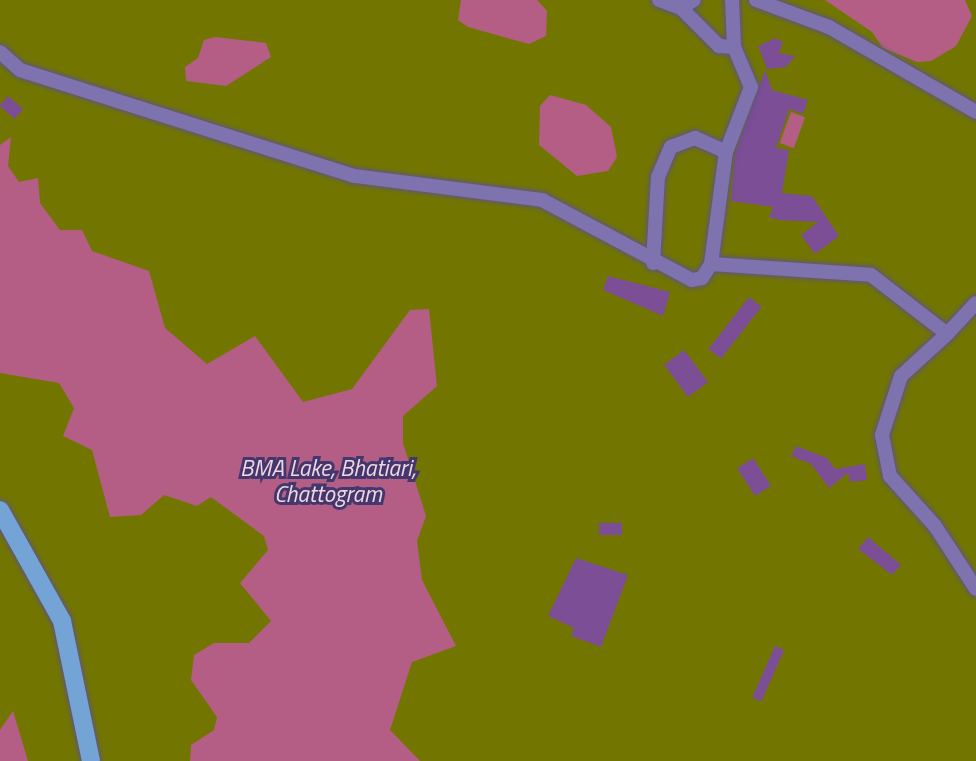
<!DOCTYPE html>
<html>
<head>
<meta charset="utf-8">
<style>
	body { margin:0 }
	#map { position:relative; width:976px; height:761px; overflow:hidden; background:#44376e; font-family:"Titillium Web",sans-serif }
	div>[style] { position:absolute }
	.forest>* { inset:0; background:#727601; transform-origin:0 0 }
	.water>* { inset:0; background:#b45e86; transform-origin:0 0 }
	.building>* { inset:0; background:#7c4e96; transform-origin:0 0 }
	.roads { filter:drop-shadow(0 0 2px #5f5482) drop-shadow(0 0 2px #5f5482) }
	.minor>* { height:14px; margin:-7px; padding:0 7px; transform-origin:7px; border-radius:7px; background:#7f73af }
	.primary>* { height:18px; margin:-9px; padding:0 9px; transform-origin:9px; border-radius:9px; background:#74a3d5 }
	span { translate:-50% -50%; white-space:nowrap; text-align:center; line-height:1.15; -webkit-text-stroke:6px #44376e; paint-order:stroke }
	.water-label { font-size:23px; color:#f0d7e0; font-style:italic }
</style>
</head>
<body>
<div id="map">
	<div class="forest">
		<i style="left:0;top:0;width:976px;height:761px"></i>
	</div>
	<div class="water">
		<i style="clip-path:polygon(461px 0,537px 0,547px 11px,546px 36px,529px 44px,468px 27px,458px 20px)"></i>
		<i style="clip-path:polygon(825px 0,965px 0,972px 16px,956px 46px,931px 61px,917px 62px,883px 48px,872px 32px)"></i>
		<i style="clip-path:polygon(215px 37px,266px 43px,271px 57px,226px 86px,186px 81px,185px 67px,198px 58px,204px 40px)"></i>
		<i style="clip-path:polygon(550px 95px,586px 105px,611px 127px,617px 157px,608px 171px,577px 176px,539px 145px,540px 106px)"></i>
		<i style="left:791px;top:112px;width:15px;height:33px;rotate:20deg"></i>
		<i style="clip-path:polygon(11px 137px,8px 166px,19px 182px,38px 178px,40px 203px,60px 230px,82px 230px,92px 251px,149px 271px,165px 328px,207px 364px,255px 336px,303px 402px,352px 389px,410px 310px,429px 309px,437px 386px,403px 416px,403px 443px,426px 516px,417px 541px,422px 580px,456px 646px,412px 662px,390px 730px,420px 761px,190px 761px,191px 745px,214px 730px,217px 717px,191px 680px,194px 655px,214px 643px,249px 643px,271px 621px,240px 583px,268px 550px,264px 536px,211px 497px,197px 506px,164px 495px,141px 515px,110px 517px,92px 450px,63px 436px,74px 408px,59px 383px,0 373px,0 145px)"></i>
		<i style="clip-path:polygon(13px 711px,28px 761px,0 761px,0 730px)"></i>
	</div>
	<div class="building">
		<i style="clip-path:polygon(775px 38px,783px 42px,779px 53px,795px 56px,786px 67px,767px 69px,758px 46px)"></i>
		<i style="clip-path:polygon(765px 70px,772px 90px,808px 100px,803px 114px,789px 109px,776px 148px,789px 150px,782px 193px,812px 196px,839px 236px,815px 254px,801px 235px,818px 222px,779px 220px,769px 217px,773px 207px,731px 201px,735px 154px)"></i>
		<i style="left:8px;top:96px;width:20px;height:13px;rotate:41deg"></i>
		<i style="clip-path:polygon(608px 276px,670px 292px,663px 316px,603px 290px)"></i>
		<i style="left:749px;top:297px;width:16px;height:66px;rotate:38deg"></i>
		<i style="left:684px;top:350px;width:40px;height:25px;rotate:53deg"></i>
		<i style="clip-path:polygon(796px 446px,827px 458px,835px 469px,865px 464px,867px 480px,850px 482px,848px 473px,829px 488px,811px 464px,791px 456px)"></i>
		<i style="left:753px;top:458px;width:33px;height:19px;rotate:57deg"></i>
		<i style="left:599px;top:523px;width:23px;height:12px"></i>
		<i style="clip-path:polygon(868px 537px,901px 565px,892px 575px,858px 549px)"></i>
		<i style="clip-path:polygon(576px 558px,628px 575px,601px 647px,571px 636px,574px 628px,548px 616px)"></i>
		<i style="left:775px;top:646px;width:10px;height:56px;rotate:24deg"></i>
	</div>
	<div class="roads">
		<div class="minor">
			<i style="left:659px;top:0;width:23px;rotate:20deg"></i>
			<i style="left:681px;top:8px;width:54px;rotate:45deg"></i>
			<i style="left:719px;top:46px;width:15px;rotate:4deg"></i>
			<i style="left:756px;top:0;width:78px;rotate:20.3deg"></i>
			<i style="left:829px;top:27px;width:170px;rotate:30deg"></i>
			<i style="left:681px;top:8px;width:15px;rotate:-32deg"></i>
			<i style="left:0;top:52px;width:27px;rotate:42deg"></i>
			<i style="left:20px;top:70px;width:351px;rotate:17.6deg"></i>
			<i style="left:355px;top:176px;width:189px;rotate:7.3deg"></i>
			<i style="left:542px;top:200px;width:170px;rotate:28.1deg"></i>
			<i style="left:692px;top:280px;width:10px;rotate:-11deg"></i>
			<i style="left:702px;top:278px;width:17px;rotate:-57deg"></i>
			<i style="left:711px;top:264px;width:113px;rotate:-82.4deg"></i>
			<i style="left:726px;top:152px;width:70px;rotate:-69deg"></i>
			<i style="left:751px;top:87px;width:43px;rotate:-113deg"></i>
			<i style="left:734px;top:47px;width:47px;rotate:-92.4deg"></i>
			<i style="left:653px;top:263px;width:86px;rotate:-86.7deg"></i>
			<i style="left:658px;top:177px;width:33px;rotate:-67deg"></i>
			<i style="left:671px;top:147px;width:26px;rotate:-21deg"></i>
			<i style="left:695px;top:138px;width:34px;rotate:24deg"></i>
			<i style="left:711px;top:264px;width:160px;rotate:3.9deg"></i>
			<i style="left:871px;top:275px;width:96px;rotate:37.8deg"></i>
			<i style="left:947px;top:334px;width:42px;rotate:-46.9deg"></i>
			<i style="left:947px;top:334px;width:62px;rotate:137.6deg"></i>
			<i style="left:901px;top:376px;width:62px;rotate:107.9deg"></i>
			<i style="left:882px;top:435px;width:42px;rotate:79deg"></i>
			<i style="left:890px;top:476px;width:67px;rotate:48deg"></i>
			<i style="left:935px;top:526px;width:75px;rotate:56.9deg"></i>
		</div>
		<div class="primary">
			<i style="left:0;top:510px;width:127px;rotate:60.8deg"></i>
			<i style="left:62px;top:621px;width:143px;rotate:78.3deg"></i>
		</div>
	</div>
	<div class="water-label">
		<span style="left:328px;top:481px">BMA Lake, Bhatiari,<br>Chattogram</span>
	</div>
</div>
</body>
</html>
